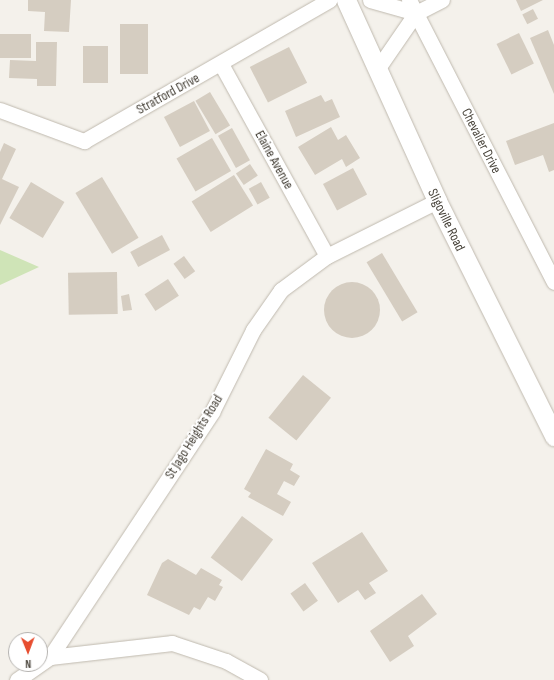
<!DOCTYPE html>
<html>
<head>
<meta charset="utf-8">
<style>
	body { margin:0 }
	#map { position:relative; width:554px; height:680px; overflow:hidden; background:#f4f1eb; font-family:"Sofia Sans Condensed",sans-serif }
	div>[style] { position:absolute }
	.green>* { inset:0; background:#cfe4b7 }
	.building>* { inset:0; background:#d5cdc1; transform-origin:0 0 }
	.round { border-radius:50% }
	.roads { filter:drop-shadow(0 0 1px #bfb9ae) drop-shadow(0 0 1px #bfb9ae) }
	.minor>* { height:15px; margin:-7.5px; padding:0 7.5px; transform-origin:7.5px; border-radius:7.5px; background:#fff }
	.tertiary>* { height:19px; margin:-9.5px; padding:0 9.5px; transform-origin:9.5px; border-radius:9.5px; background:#fff }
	span { translate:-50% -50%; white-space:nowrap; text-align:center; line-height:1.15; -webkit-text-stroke:4px #fff; paint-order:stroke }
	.street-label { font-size:14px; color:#474239 }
	.north { position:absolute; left:8px; top:632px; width:40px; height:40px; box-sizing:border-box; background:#fff; border:1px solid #b5b3b0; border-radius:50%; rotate:179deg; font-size:11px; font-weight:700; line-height:16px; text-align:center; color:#474239 }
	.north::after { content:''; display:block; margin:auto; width:14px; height:18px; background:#e74d2f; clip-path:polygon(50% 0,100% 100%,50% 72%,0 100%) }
</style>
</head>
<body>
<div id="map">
	<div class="green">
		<i style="clip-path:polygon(0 250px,39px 267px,0 285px)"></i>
	</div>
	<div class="building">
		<i style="clip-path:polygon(28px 0,71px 0,69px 32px,44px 31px,45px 12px,28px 11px)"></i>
		<i style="clip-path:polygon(516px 0,543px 0,521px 11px)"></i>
		<i style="left:533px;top:9px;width:11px;height:12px;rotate:63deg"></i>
		<i style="left:120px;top:24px;width:28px;height:50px"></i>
		<i style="clip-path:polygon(548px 30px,554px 45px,554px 94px,530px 38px)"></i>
		<i style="left:519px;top:33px;width:34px;height:25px;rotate:64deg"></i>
		<i style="left:0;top:34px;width:31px;height:24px"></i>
		<i style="clip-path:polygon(36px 42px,57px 42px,56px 86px,37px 86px,37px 79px,9px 78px,10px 60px,36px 61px)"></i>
		<i style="left:108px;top:46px;width:37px;height:25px;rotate:90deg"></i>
		<i style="left:289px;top:47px;width:40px;height:44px;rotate:63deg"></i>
		<i style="left:210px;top:92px;width:39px;height:17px;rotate:59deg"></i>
		<i style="clip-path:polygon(321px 95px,325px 102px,332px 99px,340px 117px,296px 137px,285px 111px)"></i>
		<i style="left:194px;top:101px;width:34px;height:34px;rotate:62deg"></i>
		<i style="clip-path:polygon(554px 123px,554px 170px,549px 172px,543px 155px,515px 165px,506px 141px)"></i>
		<i style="clip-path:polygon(331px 127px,338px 140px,346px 135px,360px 158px,346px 167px,342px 159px,315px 175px,298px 147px)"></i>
		<i style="left:232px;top:128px;width:37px;height:16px;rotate:61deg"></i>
		<i style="left:212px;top:138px;width:38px;height:41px;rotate:60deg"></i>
		<i style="clip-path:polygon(4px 143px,16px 149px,2px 179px,19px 187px,0 225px,0 152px)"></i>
		<i style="left:250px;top:164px;width:14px;height:17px;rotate:56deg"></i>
		<i style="left:353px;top:168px;width:30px;height:34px;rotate:62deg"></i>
		<i style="left:234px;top:175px;width:36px;height:50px;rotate:58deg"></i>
		<i style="left:102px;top:177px;width:71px;height:31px;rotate:59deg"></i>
		<i style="left:31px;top:182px;width:39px;height:42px;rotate:31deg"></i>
		<i style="left:261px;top:182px;width:18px;height:14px;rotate:61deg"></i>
		<i style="left:162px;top:235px;width:17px;height:36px;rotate:62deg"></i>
		<i style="left:382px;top:253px;width:69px;height:18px;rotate:59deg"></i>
		<i style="left:184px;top:256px;width:19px;height:13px;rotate:54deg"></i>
		<i style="left:117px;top:272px;width:42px;height:49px;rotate:89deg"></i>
		<i style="left:168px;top:279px;width:20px;height:28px;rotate:57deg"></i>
		<i class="round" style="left:324px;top:282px;width:56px;height:56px"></i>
		<i style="clip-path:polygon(129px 294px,132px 310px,123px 311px,121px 296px)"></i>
		<i style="left:303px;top:375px;width:36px;height:55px;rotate:39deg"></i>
		<i style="clip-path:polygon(266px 449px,293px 464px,290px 470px,300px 476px,294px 486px,284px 481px,277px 494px,291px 502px,283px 516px,248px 497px,251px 493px,244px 489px)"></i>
		<i style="left:242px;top:516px;width:39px;height:52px;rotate:37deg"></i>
		<i style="clip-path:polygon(362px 532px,388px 571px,369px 583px,376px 593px,365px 600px,358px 590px,338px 603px,312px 563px)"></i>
		<i style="clip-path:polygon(168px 559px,196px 575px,201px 568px,222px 580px,219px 585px,223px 587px,215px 601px,208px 597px,200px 610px,194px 607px,189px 615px,147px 595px,162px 563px)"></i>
		<i style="left:305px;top:583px;width:22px;height:18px;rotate:54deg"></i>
		<i style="clip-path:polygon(422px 594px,437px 614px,408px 636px,414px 646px,390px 662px,370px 631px)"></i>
	</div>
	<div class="roads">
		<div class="minor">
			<i style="left:370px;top:0;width:48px;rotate:15.8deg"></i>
			<i style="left:409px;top:0;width:317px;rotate:62.8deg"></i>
			<i style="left:221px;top:64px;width:219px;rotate:61.1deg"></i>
			<i style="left:378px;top:68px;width:67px;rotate:-55.4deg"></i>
			<i style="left:416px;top:13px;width:29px;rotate:-27deg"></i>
			<i style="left:0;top:110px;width:90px;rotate:20.3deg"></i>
			<i style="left:84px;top:141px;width:283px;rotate:-29.9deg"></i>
			<i style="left:50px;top:657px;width:123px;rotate:-6.5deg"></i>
			<i style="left:172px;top:643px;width:57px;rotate:18.4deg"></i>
			<i style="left:226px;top:661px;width:39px;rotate:29deg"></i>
			<i style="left:17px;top:680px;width:40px;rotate:-34.9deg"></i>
			<i style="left:50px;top:657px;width:294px;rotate:-56.5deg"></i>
			<i style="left:212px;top:412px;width:92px;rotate:-63.4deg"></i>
			<i style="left:253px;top:330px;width:49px;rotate:-55deg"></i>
			<i style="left:281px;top:290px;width:57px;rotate:-36.5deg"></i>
			<i style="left:327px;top:256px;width:123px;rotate:-26.6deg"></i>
		</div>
		<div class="tertiary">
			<i style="left:346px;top:0;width:221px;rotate:65.6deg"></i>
			<i style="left:437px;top:201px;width:263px;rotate:63.5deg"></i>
		</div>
	</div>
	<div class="street-label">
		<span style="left:168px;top:94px;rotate:-29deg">Stratford Drive</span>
		<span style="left:481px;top:141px;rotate:63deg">Chevalier Drive</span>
		<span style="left:274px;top:160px;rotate:61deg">Elaine Avenue</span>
		<span style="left:446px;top:220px;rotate:64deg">Sligoville Road</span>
		<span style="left:194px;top:437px;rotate:-58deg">St Jago Heights Road</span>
	</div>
	<div class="north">N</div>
</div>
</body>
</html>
